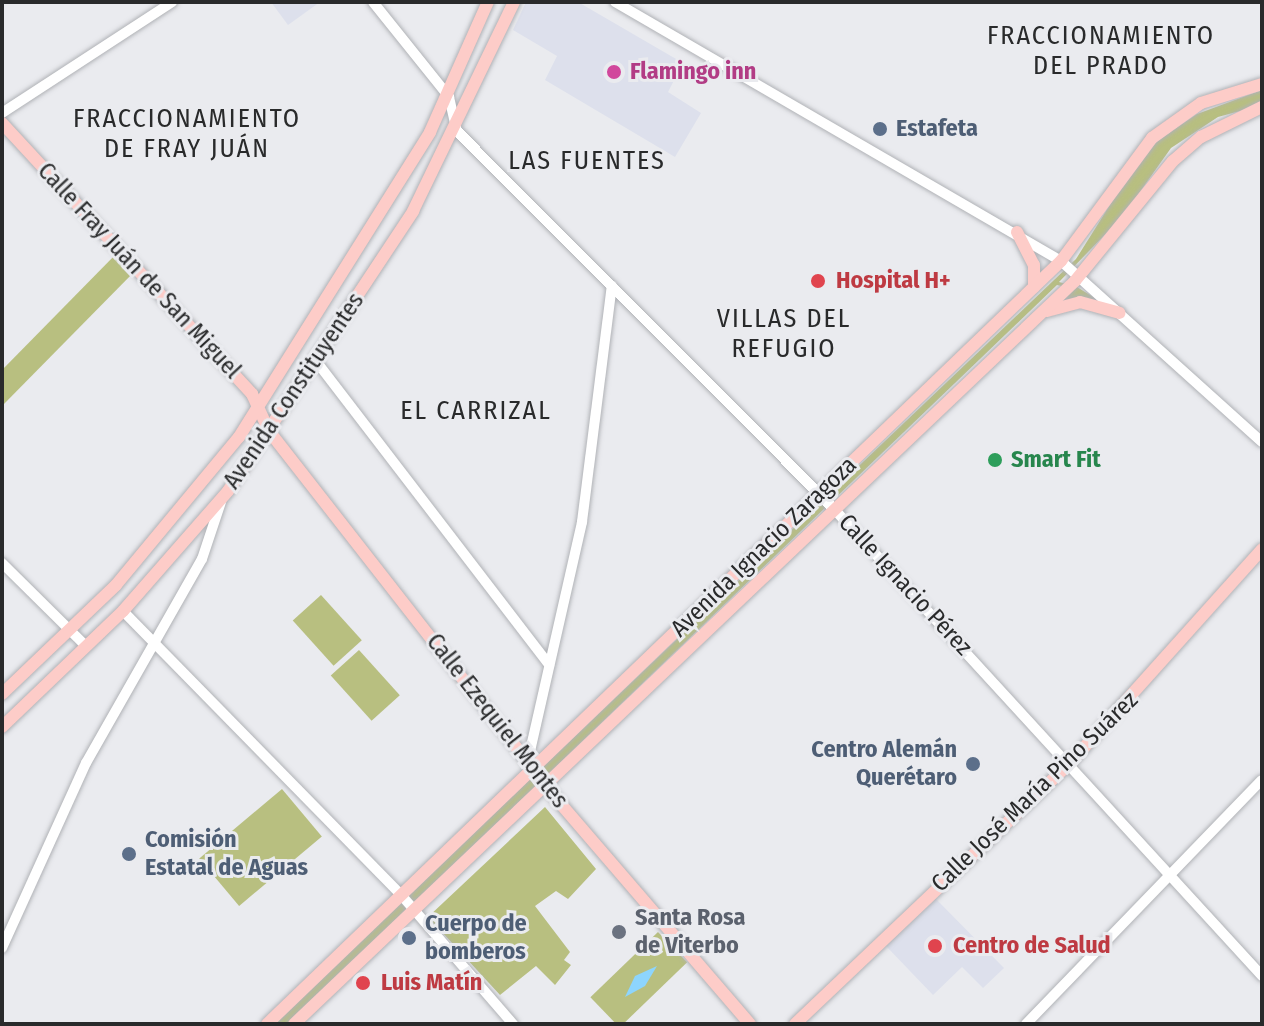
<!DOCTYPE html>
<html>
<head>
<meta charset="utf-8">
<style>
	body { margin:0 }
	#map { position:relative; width:1264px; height:1026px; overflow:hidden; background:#eaebef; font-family:"Fira Sans Condensed",sans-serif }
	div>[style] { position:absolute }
	.built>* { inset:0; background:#dde0ec }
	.green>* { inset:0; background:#b8bf80; transform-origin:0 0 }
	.water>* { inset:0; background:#8dd5fd }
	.roads { filter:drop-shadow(0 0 2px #b0b2b6) drop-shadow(0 0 2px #b0b2b6) }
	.minor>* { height:10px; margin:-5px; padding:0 5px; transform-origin:5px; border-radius:5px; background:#fff }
	.major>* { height:12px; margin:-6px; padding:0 6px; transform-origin:6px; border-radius:6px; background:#fdccc8 }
	.dots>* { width:22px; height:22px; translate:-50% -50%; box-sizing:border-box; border:4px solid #eaebef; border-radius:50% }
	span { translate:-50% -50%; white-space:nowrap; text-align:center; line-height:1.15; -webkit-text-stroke:6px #eaebef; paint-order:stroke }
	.hotel-label { font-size:24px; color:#b23c85; font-weight:700 }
	.left { translate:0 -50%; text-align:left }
	.service-label { font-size:24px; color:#4e5e75; font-weight:700 }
	.right { translate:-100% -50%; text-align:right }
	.street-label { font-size:24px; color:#292a2b }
	.health-label { font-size:24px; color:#be3a42; font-weight:700 }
	.leisure-label { font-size:24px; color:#27864d; font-weight:700 }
	.worship-label { font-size:24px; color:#5b616d; font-weight:700 }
	.neighbourhood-label { font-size:26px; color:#292a2b; letter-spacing:2px }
	.frame { position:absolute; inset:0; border:4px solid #292a2b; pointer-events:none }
</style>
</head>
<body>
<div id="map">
	<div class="built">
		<i style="clip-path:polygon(271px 2px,320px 2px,288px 25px)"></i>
		<i style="clip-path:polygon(526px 2px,578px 2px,683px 63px,668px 92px,701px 113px,675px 157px,545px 80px,557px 56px,513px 30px)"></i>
		<i style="clip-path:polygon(935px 898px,1004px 968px,983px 988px,962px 967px,933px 995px,886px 946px)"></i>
	</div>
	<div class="green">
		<i style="clip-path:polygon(1262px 90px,1262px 105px,1218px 117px,1171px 148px,1122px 217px,1059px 282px,1077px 287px,1098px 300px,1058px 303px,1074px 289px,1057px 285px,288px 1024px,273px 1024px,1076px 259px,1145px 149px,1197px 114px)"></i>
		<i style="clip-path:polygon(117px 253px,135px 271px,2px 406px,2px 370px)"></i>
		<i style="left:321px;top:595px;width:61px;height:38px;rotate:48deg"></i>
		<i style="left:359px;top:650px;width:61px;height:38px;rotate:48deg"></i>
		<i style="left:282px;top:789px;width:62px;height:108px;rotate:50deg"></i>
		<i style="clip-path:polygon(545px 807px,596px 869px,568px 899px,556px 891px,535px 906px,570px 952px,564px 960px,571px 965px,555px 985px,536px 966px,500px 995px,428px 917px)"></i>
		<i style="left:658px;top:932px;width:42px;height:94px;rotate:46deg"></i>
	</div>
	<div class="water">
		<i style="clip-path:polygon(657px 966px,645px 986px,625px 997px,635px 976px)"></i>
	</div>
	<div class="roads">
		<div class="minor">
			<i style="left:373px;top:2px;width:122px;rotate:51.3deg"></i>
			<i style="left:449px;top:97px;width:35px;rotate:77deg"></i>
			<i style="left:457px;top:131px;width:535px;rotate:45.08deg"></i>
			<i style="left:835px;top:510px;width:632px;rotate:47.5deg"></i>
			<i style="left:615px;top:2px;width:516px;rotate:30.14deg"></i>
			<i style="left:1061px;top:261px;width:270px;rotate:42deg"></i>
			<i style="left:2px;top:113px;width:203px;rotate:-33.1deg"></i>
			<i style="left:316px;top:361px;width:383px;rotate:52.5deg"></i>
			<i style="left:2px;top:563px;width:118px;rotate:44.7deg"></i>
			<i style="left:123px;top:611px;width:400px;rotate:45.6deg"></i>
			<i style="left:403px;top:897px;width:168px;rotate:49.1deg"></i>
			<i style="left:528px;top:760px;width:244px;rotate:-77.2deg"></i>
			<i style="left:582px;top:522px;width:238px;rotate:-82.8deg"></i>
			<i style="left:2px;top:948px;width:203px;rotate:-65.6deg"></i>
			<i style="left:86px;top:763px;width:235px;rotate:-60.4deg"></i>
			<i style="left:202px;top:559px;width:60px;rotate:-71.6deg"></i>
			<i style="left:1026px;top:1024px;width:339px;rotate:-46deg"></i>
		</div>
		<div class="major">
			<i style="left:2px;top:123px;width:369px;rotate:47.3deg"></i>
			<i style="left:252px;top:394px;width:41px;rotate:65.3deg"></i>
			<i style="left:269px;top:431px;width:462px;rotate:52deg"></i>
			<i style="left:553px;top:795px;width:302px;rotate:49.3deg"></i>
			<i style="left:1017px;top:232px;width:37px;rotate:63deg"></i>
			<i style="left:1034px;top:265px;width:22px;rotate:90deg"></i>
			<i style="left:1047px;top:311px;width:34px;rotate:-15deg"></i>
			<i style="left:1080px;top:302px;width:41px;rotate:15.4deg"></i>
			<i style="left:2px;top:694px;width:158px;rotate:-43.7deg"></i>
			<i style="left:116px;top:585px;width:192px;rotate:-50.3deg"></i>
			<i style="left:239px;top:437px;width:360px;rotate:-57.9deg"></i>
			<i style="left:430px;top:132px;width:142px;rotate:-66deg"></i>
			<i style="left:2px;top:727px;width:168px;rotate:-43.8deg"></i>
			<i style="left:123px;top:611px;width:159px;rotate:-48.8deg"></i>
			<i style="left:228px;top:491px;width:336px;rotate:-56.5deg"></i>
			<i style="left:413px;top:211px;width:232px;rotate:-64.2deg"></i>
			<i style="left:267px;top:1024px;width:1101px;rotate:-43.86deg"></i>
			<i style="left:1061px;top:261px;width:153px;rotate:-53.5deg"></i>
			<i style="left:1152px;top:138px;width:60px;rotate:-35.5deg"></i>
			<i style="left:1201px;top:103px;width:64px;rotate:-17.3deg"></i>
			<i style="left:294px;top:1024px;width:1078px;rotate:-43.57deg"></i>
			<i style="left:1075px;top:281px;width:155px;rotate:-50.8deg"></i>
			<i style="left:1173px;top:161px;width:37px;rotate:-41deg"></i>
			<i style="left:1201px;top:137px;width:68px;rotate:-26.2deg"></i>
			<i style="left:795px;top:1024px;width:381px;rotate:-43.5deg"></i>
			<i style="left:1071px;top:762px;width:286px;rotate:-48.1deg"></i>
		</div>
	</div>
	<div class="dots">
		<i style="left:614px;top:72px;background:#d1479c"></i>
		<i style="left:880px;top:129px;background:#5c6f8a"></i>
		<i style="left:818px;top:281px;background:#e0444e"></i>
		<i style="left:995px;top:460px;background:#2e9e5b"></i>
		<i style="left:973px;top:764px;background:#5c6f8a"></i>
		<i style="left:129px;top:854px;background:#5c6f8a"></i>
		<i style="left:619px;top:932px;background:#6b7280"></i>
		<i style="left:409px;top:938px;background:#5c6f8a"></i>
		<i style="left:935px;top:946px;background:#e0444e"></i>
		<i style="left:363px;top:983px;background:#e0444e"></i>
	</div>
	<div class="hotel-label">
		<span class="left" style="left:630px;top:72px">Flamingo inn</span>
	</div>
	<div class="service-label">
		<span class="left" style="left:896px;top:129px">Estafeta</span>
		<span class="right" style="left:957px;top:764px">Centro Alemán<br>Querétaro</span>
		<span class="left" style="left:145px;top:854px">Comisión<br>Estatal de Aguas</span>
		<span class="left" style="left:425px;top:938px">Cuerpo de<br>bomberos</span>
	</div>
	<div class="street-label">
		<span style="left:139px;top:271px;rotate:47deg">Calle Fray Juán de San Miguel</span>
		<span style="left:294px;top:391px;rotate:-56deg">Avenida Constituyentes</span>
		<span style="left:764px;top:547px;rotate:-44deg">Avenida Ignacio Zaragoza</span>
		<span style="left:905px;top:585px;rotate:47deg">Calle Ignacio Pérez</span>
		<span style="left:497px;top:721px;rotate:52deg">Calle Ezequiel Montes</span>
		<span style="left:1035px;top:792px;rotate:-44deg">Calle José María Pino Suárez</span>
	</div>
	<div class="health-label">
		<span class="left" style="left:836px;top:281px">Hospital H+</span>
		<span class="left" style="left:953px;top:946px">Centro de Salud</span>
		<span class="left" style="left:381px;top:983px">Luis Matín</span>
	</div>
	<div class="leisure-label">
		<span class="left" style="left:1011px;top:460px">Smart Fit</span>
	</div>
	<div class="worship-label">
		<span class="left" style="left:635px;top:932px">Santa Rosa<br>de Viterbo</span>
	</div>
	<div class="neighbourhood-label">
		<span style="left:1101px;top:51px">FRACCIONAMIENTO<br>DEL PRADO</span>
		<span style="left:187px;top:134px">FRACCIONAMIENTO<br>DE FRAY JUÁN</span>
		<span style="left:587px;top:161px">LAS FUENTES</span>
		<span style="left:784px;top:334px">VILLAS DEL<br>REFUGIO</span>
		<span style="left:476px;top:411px">EL CARRIZAL</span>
	</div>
	<div class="frame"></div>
</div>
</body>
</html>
